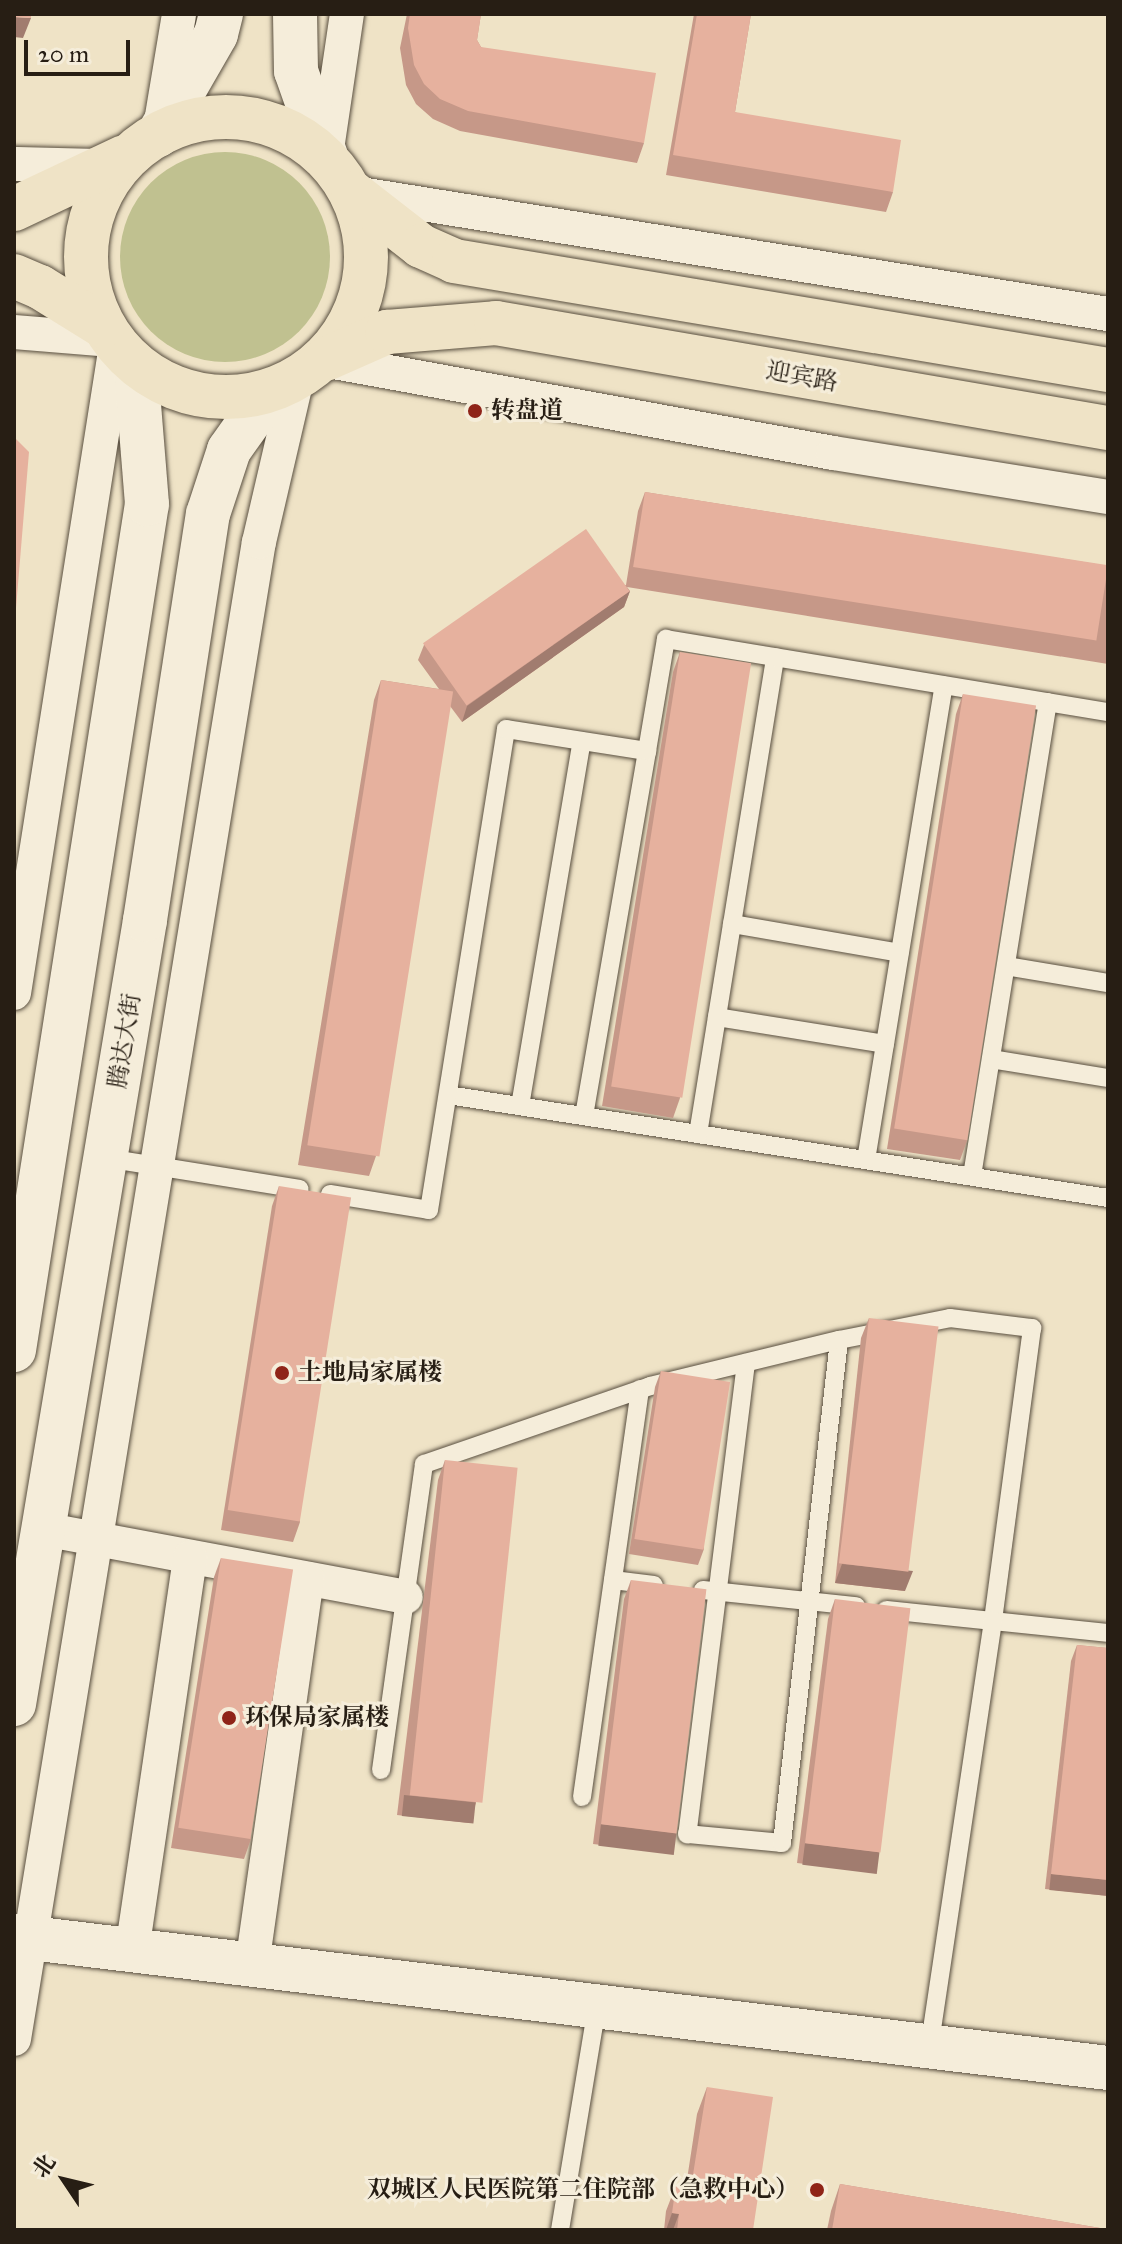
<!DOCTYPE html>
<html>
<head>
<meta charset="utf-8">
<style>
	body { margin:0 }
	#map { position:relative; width:1122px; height:2244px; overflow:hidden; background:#efe3c6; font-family:"IM FELL Great Primer","Noto Serif SC",serif }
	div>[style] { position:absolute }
	.green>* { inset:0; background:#c0c190 }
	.round { border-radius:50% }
	.roads { filter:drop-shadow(0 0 2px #594f40) drop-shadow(0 0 2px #594f40) }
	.lane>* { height:18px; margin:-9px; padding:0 9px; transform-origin:9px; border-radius:9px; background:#f5edda }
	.street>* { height:34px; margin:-17px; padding:0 17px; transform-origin:17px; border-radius:17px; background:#f5edda }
	.secondary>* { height:44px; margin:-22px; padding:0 22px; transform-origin:22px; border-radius:22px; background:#f5edda }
	.primary>* { height:44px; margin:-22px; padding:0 22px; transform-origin:22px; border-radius:22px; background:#efe3c6 }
	.primary>.ring { margin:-22px; padding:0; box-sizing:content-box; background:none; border:44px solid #efe3c6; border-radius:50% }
	.wall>* { inset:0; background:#c69888 }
	.shaded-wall>* { inset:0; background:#a17c6f; transform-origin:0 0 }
	.building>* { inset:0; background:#e6b19e; transform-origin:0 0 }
	.dots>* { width:22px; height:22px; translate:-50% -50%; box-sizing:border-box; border:4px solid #f5edda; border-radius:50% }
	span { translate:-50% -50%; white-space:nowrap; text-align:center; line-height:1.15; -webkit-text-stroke:6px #f5edda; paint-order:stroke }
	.street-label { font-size:24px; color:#271e14 }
	.poi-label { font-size:24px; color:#271e14; font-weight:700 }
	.left { translate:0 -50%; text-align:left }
	.right { translate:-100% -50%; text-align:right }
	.frame { position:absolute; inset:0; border:16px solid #271e14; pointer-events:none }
	.north { position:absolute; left:24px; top:2140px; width:80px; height:80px; -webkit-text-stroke:6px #f5edda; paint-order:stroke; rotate:305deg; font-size:22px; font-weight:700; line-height:32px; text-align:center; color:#271e14 }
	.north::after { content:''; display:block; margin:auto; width:28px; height:36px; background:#271e14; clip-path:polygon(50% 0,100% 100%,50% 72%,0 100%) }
	.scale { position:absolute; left:24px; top:40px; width:106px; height:36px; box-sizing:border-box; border:4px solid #271e14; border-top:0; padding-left:10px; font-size:24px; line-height:28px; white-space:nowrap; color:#271e14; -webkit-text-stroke:6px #f5edda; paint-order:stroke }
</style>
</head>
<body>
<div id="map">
	<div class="green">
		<i class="round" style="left:120px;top:152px;width:210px;height:210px"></i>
	</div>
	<div class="roads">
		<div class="lane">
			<i style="left:732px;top:924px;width:170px;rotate:9.8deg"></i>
			<i style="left:1006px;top:966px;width:103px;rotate:9.5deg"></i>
			<i style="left:717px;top:1017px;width:170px;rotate:9.1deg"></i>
			<i style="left:991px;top:1059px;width:119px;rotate:9.2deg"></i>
			<i style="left:448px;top:1095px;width:668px;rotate:8.87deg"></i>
			<i style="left:520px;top:1106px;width:370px;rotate:-80.4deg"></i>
			<i style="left:584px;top:1116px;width:370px;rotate:-80.2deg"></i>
			<i style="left:698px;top:1134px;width:483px;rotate:-80.8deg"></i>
			<i style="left:106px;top:1158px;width:196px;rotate:9.1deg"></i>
			<i style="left:866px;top:1160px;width:481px;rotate:-80.7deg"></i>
			<i style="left:972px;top:1176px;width:480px;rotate:-80.9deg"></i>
			<i style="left:330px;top:1194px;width:100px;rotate:9.2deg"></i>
			<i style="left:429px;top:1210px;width:487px;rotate:-80.9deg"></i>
			<i style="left:506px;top:729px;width:143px;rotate:8.9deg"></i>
			<i style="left:647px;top:751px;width:114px;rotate:-80.4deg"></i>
			<i style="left:666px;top:639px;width:448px;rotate:9.4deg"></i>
			<i style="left:746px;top:1363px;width:475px;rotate:97.1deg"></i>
			<i style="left:687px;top:1834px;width:95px;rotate:5.4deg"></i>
			<i style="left:782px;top:1843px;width:506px;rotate:-83.53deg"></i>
			<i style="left:613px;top:1580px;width:41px;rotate:7deg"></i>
			<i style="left:703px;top:1590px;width:154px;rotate:6deg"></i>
			<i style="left:886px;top:1610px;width:223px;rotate:5.9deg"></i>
			<i style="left:381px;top:1770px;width:309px;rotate:-82deg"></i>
			<i style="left:424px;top:1464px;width:239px;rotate:-19deg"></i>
			<i style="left:650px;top:1386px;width:195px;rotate:-13.7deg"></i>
			<i style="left:839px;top:1340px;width:113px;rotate:-11.2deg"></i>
			<i style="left:950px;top:1318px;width:83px;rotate:7deg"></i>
			<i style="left:1032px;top:1328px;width:296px;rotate:97.6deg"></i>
			<i style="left:993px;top:1621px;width:431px;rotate:98.5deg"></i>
			<i style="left:582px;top:1797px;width:412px;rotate:-81.9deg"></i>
			<i style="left:560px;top:2230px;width:227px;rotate:-80.6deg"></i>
		</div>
		<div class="street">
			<i style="left:162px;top:116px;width:103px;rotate:-80.5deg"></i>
			<i style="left:326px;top:156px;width:144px;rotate:-81.6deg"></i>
			<i style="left:14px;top:164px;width:88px;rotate:1.3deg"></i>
			<i style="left:354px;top:193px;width:764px;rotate:9.12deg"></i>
			<i style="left:14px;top:332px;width:98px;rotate:4.7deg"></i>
			<i style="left:323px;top:360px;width:518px;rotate:10.33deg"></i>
			<i style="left:833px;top:453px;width:278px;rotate:9.1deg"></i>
			<i style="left:14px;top:993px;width:656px;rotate:-81.05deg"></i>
			<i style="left:43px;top:1529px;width:369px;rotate:10.6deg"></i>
			<i style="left:132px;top:1951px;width:398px;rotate:-81.6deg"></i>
			<i style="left:252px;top:1965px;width:390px;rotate:-81.9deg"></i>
			<i style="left:14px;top:2039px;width:1517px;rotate:-80.71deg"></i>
			<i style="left:259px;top:542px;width:167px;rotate:-76.9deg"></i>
		</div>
		<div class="secondary">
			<i style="left:295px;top:14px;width:57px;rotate:89deg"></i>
			<i style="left:296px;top:71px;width:90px;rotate:70.6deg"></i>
			<i style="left:158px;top:135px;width:116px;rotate:-60.1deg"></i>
			<i style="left:216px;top:34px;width:21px;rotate:-76deg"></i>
			<i style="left:14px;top:1350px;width:856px;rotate:-81.07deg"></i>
			<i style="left:147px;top:504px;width:137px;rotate:-94.6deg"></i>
			<i style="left:14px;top:1704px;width:795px;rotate:-80.51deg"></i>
			<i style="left:145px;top:920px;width:411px;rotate:-81.2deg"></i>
			<i style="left:208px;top:514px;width:67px;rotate:-71.8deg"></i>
			<i style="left:229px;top:450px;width:72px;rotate:-54.6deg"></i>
			<i style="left:14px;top:1936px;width:1102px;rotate:6.88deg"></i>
		</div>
		<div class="primary">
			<i class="ring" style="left:86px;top:117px;width:236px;height:236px"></i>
			<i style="left:353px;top:193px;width:86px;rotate:37.9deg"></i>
			<i style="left:421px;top:246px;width:36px;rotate:24deg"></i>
			<i style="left:454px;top:261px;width:663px;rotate:9.46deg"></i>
			<i style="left:14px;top:209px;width:122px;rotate:-25.3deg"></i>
			<i style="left:14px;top:276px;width:28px;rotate:23deg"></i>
			<i style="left:40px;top:287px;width:74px;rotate:31.8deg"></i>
			<i style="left:326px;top:359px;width:67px;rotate:-23.9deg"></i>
			<i style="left:387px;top:332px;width:109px;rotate:-4.7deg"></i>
			<i style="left:496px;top:323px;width:621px;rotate:9.74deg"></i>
		</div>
	</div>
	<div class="wall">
		<i style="clip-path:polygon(407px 14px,481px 14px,477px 40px,481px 47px,644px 143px,637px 163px,460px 131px,433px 119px,416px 104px,406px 85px,400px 48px)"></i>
		<i style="clip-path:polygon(694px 14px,751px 14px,735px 112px,893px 192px,886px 212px,666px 175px)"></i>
		<i style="clip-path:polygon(645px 492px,1108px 566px,1108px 664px,627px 587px,630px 591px,624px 607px,462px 722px,450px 706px,376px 1156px,369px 1176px,298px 1165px,374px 700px,381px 680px,439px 689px,418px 660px,424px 645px,626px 585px,638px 511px)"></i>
		<i style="clip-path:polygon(680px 652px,680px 1098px,673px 1118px,602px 1106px,673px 672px)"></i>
		<i style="clip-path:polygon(963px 694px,967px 1141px,960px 1160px,887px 1149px,956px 714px)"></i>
		<i style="clip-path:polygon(279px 1186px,300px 1522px,293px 1542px,221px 1530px,272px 1206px)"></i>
		<i style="clip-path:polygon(869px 1318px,905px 1591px,835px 1583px,861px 1338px)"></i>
		<i style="clip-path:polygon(661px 1371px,704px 1549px,698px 1565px,629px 1554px,655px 1387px)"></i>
		<i style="clip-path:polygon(445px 1460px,476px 1803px,469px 1823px,397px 1815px,438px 1480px)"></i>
		<i style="clip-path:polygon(221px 1558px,251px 1839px,244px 1859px,171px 1848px,214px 1577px)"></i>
		<i style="clip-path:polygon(631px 1580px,676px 1833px,668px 1853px,593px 1844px,624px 1599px)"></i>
		<i style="clip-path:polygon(835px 1599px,879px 1852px,872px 1872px,797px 1863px,828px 1619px)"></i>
		<i style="clip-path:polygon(1077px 1645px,1108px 1648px,1108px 1896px,1045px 1889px,1071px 1661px)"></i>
		<i style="clip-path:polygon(707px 2087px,753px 2230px,664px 2230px,666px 2211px,676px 2185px,686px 2186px,697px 2114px)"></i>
		<i style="clip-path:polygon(840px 2184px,1106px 2229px,1108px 2230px,827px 2230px,831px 2211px)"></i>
	</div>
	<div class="shaded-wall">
		<i style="clip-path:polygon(14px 17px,31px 18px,23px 38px,14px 37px)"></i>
		<i style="clip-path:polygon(630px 591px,624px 607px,462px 722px,467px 706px)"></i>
		<i style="clip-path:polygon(842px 1564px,913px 1571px,905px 1591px,835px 1583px)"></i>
		<i style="left:404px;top:1795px;width:72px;height:21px;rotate:6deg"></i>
		<i style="left:601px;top:1824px;width:76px;height:22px;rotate:7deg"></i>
		<i style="left:805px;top:1843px;width:75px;height:22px;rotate:7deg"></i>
		<i style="left:1051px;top:1874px;width:57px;height:16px;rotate:6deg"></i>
		<i style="clip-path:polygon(672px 2213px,679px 2214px,673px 2230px,666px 2230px)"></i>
	</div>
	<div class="building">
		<i style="clip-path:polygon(14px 14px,31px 14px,31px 18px,14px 17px)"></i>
		<i style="clip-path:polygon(410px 14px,481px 14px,477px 40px,481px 47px,656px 73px,644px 143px,468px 111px,440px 99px,424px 84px,414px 65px,408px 28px)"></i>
		<i style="clip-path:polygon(697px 14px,751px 14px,735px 112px,901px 140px,893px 192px,673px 155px)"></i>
		<i style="clip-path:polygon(14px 437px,29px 452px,15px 620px,14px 620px)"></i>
		<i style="left:645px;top:492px;width:469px;height:76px;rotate:9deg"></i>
		<i style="left:586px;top:529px;width:76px;height:199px;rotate:55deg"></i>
		<i style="left:680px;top:652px;width:72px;height:440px;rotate:9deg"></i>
		<i style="left:381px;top:680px;width:73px;height:471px;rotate:9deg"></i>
		<i style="left:963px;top:694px;width:74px;height:440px;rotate:9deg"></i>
		<i style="left:279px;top:1186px;width:73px;height:328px;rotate:9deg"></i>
		<i style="left:869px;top:1318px;width:70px;height:247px;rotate:7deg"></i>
		<i style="left:661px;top:1371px;width:70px;height:170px;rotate:9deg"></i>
		<i style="left:445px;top:1460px;width:73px;height:337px;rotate:6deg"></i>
		<i style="left:221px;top:1558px;width:73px;height:273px;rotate:9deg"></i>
		<i style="left:631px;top:1580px;width:76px;height:246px;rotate:7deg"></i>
		<i style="left:835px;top:1599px;width:76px;height:246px;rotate:7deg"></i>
		<i style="clip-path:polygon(1077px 1645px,1108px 1648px,1108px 1880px,1051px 1874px)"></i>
		<i style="clip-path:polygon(707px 2087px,773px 2097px,753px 2230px,677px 2230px,679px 2214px,672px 2213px,676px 2185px,691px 2187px)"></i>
		<i style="clip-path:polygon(840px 2184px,1106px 2229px,1108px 2227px,1108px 2230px,832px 2230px)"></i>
	</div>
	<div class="dots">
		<i style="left:475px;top:411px;background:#8f2418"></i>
		<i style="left:282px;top:1373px;background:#8f2418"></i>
		<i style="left:229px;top:1718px;background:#8f2418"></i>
		<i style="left:817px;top:2190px;background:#8f2418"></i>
	</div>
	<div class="street-label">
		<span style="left:802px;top:377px;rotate:10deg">迎宾路</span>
		<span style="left:125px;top:1041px;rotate:-81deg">腾达大街</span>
	</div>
	<div class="poi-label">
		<span class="left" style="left:491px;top:411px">转盘道</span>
		<span class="left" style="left:298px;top:1373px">土地局家属楼</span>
		<span class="left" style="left:245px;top:1718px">环保局家属楼</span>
		<span class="right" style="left:799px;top:2190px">双城区人民医院第二住院部（急救中心）</span>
	</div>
	<div class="frame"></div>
	<div class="north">北</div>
	<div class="scale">20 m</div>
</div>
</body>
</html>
